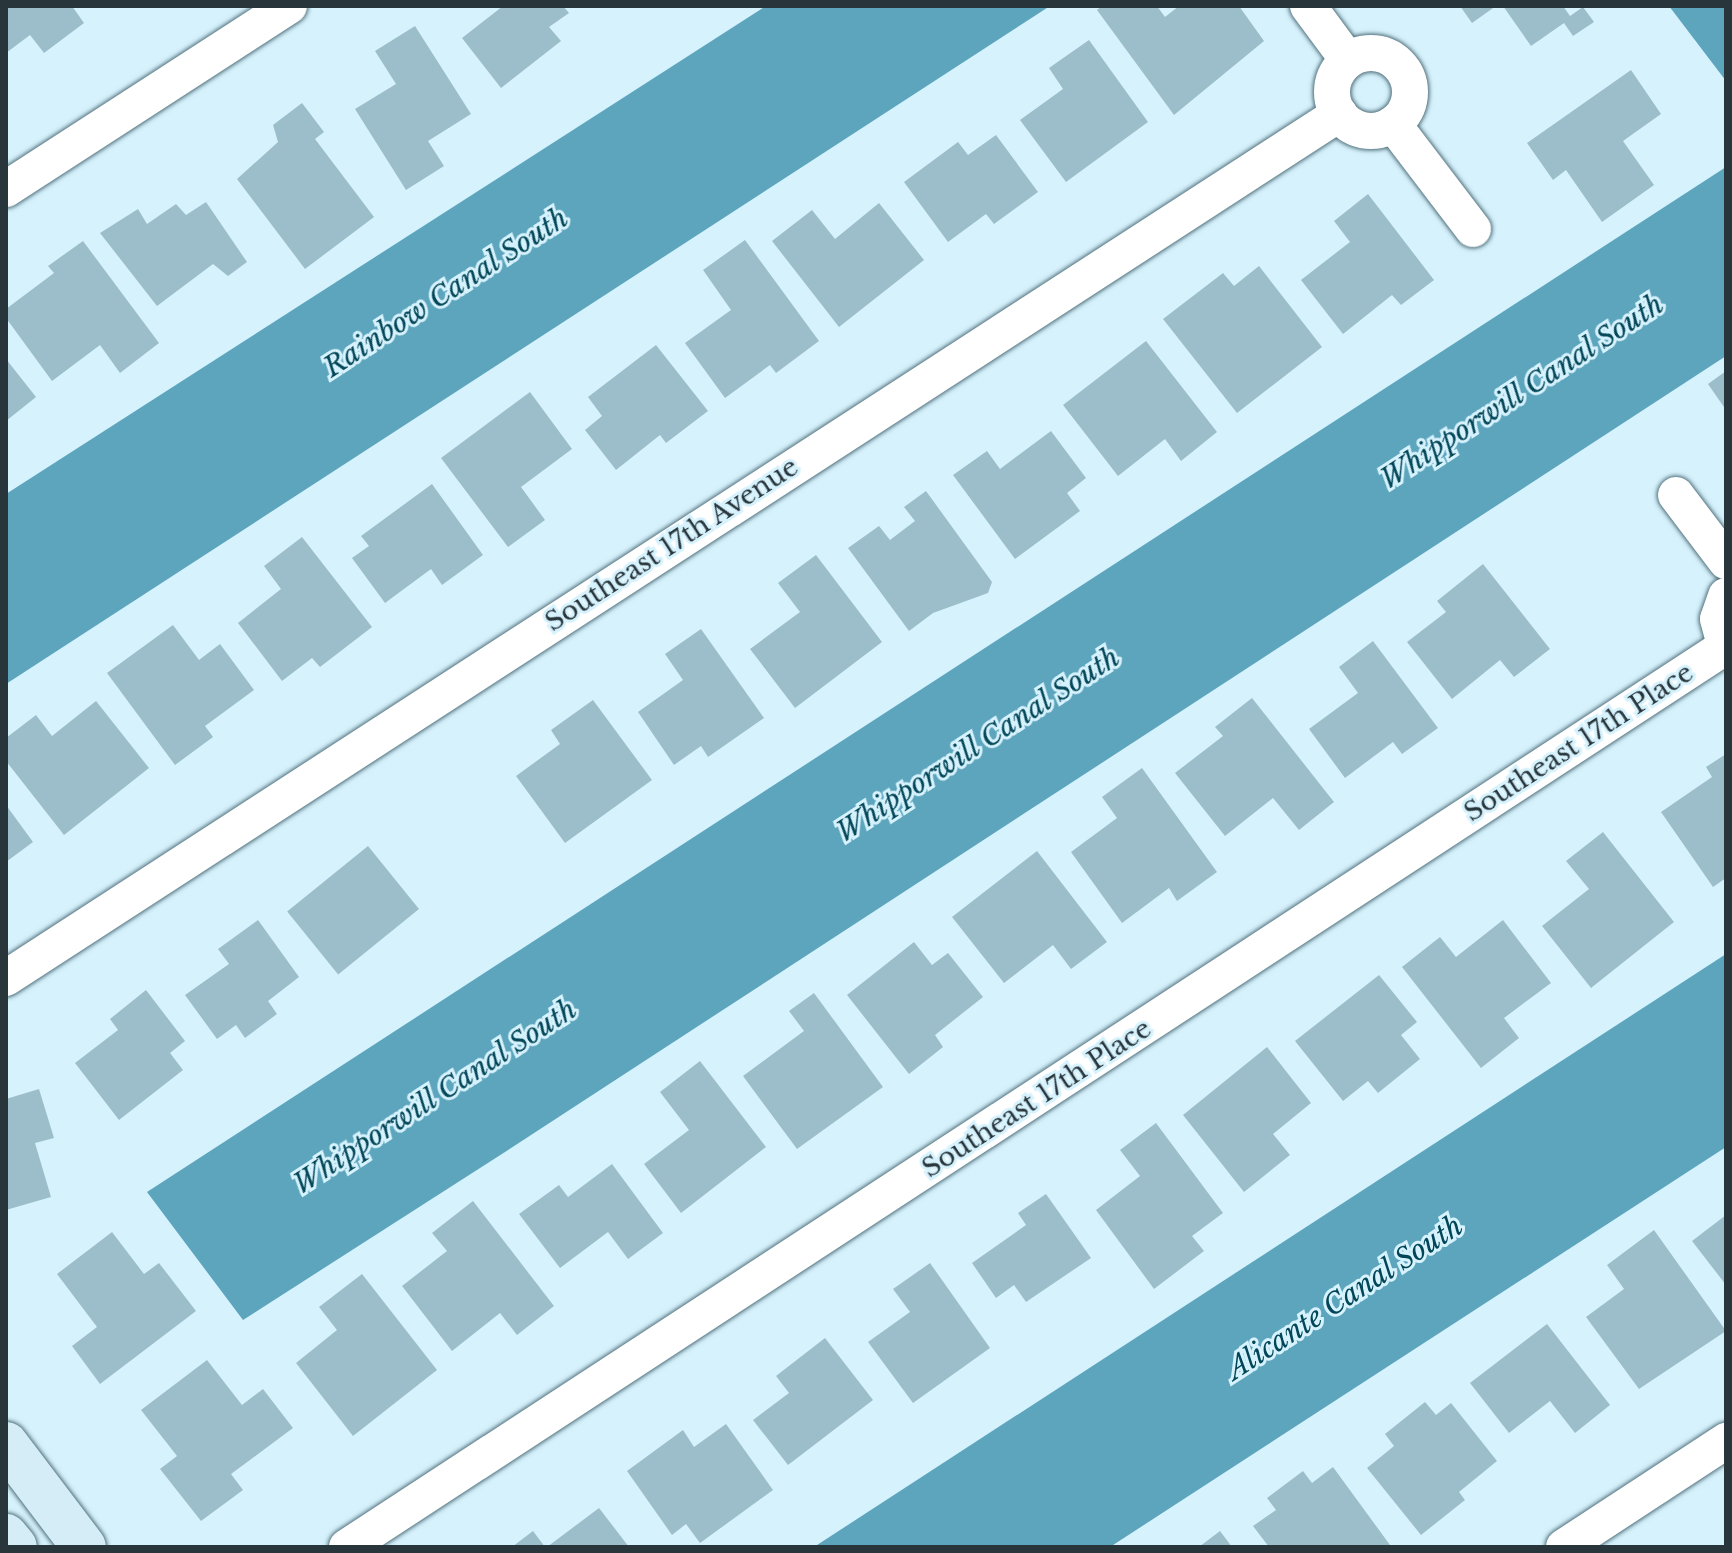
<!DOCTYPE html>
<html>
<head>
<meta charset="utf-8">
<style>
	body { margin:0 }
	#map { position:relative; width:1732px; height:1553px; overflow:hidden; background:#d6f2fd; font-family:"Libre Baskerville",serif }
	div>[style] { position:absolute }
	.water>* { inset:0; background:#5da5bd }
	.building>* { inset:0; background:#9cbeca; transform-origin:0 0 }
	.roads { filter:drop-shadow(0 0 2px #52727d) drop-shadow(0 0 2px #52727d) }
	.street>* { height:36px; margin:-18px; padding:0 18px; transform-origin:18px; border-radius:18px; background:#fff }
	.street>.ring { margin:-18px; padding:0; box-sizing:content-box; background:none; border:36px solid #fff; border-radius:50% }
	.secondary>* { height:44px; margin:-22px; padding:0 22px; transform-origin:22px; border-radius:22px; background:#d4edf6 }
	span { translate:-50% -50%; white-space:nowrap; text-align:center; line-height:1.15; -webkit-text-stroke:6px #d6f2fd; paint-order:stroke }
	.street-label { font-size:26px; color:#28353b }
	.water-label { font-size:28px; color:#034658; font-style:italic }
	.frame { position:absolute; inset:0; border:8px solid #28353b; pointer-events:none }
</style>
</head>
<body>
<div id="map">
	<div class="water">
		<i style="clip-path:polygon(766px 6px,1050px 6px,6px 684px,6px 494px)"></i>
		<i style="clip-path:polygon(1669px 6px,1726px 6px,1726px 81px)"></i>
		<i style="clip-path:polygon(1726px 167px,1726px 356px,505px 1152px,243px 1320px,147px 1192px)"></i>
		<i style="clip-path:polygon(1726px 954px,1726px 1147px,1110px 1547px,814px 1547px)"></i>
	</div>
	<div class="building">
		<i style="clip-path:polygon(6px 6px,72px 6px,84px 23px,44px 53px,30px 35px,6px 53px)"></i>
		<i style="clip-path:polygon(503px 6px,563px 6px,569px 13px,549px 27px,561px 41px,501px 88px,462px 38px)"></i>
		<i style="clip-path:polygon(1102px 6px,1157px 6px,1165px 17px,1179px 6px,1239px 6px,1264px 41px,1174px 115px,1097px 10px)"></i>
		<i style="clip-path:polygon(1460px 6px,1496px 6px,1472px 23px)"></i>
		<i style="clip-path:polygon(1503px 6px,1563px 6px,1570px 16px,1583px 7px,1594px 22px,1573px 36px,1564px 23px,1531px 46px)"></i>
		<i style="clip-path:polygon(415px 26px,471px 114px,428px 141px,444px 166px,406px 190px,355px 109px,396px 84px,375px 51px)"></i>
		<i style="clip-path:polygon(1089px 40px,1148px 122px,1066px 182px,1020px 120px,1063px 89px,1049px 68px)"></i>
		<i style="clip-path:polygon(1631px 70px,1661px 114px,1623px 141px,1654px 185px,1602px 222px,1566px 170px,1553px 180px,1527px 143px)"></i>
		<i style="clip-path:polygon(302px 103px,324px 132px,315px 139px,374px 217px,305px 269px,237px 179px,278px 142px,273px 125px)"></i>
		<i style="clip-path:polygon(996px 135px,1038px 192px,994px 224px,986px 214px,948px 242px,904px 182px,958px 142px,968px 155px)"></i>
		<i style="clip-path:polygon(1368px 194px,1434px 280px,1401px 305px,1392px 295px,1343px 334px,1301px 280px,1350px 242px,1334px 221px)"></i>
		<i style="clip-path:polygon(206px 202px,247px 262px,228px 276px,213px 264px,157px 306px,100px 233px,138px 209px,147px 224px,176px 204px,186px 215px)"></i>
		<i style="clip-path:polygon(879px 203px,924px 260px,839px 327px,772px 241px,812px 210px,835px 239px)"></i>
		<i style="clip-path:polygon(745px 240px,819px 341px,776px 373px,770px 365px,725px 398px,685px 343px,731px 310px,703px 270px)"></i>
		<i style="clip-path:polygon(83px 241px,159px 343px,120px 373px,100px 345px,52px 381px,6px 318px,6px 309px,54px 273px,48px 266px)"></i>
		<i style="clip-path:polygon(1259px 266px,1322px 347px,1237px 413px,1163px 319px,1223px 273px,1234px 286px)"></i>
		<i style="clip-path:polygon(1146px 341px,1217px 432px,1181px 461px,1165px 439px,1118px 476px,1063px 405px)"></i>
		<i style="clip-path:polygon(656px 345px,708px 411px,666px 443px,660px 435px,616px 470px,585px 430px,602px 416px,588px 397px)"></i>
		<i style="clip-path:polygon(6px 359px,36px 397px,6px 421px)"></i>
		<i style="clip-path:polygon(1726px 371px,1726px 410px,1708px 384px)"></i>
		<i style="clip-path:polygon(530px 392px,572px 449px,521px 487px,545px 520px,508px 547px,441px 458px)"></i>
		<i style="clip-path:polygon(1051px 431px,1086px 478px,1067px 493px,1080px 511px,1015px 559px,953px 475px,987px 451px,1000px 469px)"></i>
		<i style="clip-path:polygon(432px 484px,483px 555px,442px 585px,431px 569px,385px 603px,352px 558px,369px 546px,361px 536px)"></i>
		<i style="clip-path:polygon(926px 491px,992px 582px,988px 593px,933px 613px,909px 631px,848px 548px,879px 526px,890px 540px,915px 521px,904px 507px)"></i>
		<i style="clip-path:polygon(302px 537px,372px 627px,320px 667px,312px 658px,282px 681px,238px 623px,281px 589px,264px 566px)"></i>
		<i style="clip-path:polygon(816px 555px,882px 642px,795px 708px,750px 649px,800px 612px,778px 583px)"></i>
		<i style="clip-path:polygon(1483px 564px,1550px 649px,1514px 677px,1500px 660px,1452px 699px,1407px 642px,1446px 612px,1437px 601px)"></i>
		<i style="clip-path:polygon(173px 625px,199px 660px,220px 644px,254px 690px,205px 726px,213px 737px,175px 765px,107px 673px)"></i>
		<i style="clip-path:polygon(701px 629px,764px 718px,708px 757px,701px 746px,674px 765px,638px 712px,683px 680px,665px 654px)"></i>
		<i style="clip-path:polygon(1373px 641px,1438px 728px,1402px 754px,1393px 742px,1345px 778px,1309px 729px,1358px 693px,1339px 667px)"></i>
		<i style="clip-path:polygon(1252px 698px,1334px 802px,1299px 830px,1273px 798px,1225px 836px,1175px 773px,1223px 736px,1215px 727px)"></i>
		<i style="clip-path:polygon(593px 700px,652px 780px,565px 843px,516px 776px,560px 744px,551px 730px)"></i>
		<i style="clip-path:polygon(96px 701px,149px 768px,64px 835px,6px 761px,6px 738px,36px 715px,52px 736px)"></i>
		<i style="clip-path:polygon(1726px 754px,1726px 878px,1713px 887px,1661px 812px,1712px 777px,1706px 767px)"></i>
		<i style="clip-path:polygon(1142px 768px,1217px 872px,1177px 901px,1169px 888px,1122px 923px,1071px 852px,1117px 818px,1102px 797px)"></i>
		<i style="clip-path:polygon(6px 805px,33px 842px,6px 862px)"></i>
		<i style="clip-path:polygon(1603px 832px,1674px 922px,1591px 988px,1542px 926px,1589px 889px,1566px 861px)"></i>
		<i style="left:368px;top:846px;width:81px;height:104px;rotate:51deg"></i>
		<i style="clip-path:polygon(1037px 851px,1107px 942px,1071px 969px,1053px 945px,1004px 983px,952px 917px)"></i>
		<i style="clip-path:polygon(258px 920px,299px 977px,268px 1001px,277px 1014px,245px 1038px,236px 1025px,217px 1039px,185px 995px,229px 964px,218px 949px)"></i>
		<i style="clip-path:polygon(1503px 920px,1551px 983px,1504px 1018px,1519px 1038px,1481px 1068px,1402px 967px,1440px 937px,1456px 957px)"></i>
		<i style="clip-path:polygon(914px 942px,932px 965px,948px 953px,983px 997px,935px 1035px,943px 1047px,909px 1074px,847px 995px)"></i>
		<i style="clip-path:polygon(1379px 975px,1417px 1022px,1401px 1035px,1420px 1059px,1378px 1093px,1368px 1081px,1343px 1101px,1295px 1041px)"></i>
		<i style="clip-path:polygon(146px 990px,185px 1041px,170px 1053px,183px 1070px,119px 1120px,75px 1063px,118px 1030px,110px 1019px)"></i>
		<i style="clip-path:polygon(814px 993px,883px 1087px,797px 1149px,743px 1076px,804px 1031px,789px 1011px)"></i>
		<i style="clip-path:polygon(1267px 1047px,1311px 1103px,1273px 1134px,1290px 1155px,1244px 1192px,1183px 1115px)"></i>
		<i style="clip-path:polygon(700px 1061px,766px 1147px,681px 1213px,644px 1164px,689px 1130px,660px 1092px)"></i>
		<i style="clip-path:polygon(39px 1089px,54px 1138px,35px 1143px,51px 1197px,6px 1210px,6px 1099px)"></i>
		<i style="clip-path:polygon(1156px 1123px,1223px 1213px,1192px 1236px,1204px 1251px,1154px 1289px,1096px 1210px,1140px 1176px,1120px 1150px)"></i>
		<i style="clip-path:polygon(612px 1164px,663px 1233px,628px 1259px,608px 1232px,560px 1268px,519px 1214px,559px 1185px,568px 1197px)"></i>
		<i style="clip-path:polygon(1046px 1194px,1091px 1258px,1026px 1302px,1014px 1285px,996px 1298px,972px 1263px,1026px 1225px,1018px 1213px)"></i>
		<i style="clip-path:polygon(473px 1201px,554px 1306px,517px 1335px,500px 1313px,452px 1351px,402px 1286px,447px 1251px,432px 1233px)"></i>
		<i style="clip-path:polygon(1726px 1215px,1726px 1285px,1692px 1241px)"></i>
		<i style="clip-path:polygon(1654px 1230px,1726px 1331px,1639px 1389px,1586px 1317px,1624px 1289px,1607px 1265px)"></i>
		<i style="clip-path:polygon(112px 1232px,144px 1274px,159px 1263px,196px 1311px,100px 1384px,72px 1346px,97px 1327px,57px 1274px)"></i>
		<i style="clip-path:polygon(930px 1263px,990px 1348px,913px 1403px,868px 1342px,910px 1312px,893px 1289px)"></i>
		<i style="clip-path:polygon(362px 1274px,437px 1370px,353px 1436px,296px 1363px,337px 1330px,319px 1307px)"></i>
		<i style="clip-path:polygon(1547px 1324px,1610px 1405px,1575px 1433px,1550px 1401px,1509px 1433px,1470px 1383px)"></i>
		<i style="clip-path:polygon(825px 1338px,873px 1400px,788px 1465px,753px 1420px,789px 1393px,776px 1376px)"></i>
		<i style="clip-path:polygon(207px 1360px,242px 1405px,263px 1389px,293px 1428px,231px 1474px,243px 1490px,201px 1521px,160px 1469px,177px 1456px,141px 1410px)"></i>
		<i style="clip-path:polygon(1425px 1402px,1436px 1415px,1451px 1403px,1497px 1461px,1459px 1492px,1465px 1500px,1421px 1535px,1367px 1468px,1394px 1446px,1385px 1434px)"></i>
		<i style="clip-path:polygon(726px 1424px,773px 1490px,700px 1543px,686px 1524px,672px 1535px,627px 1471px,683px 1430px,694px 1447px)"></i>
		<i style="clip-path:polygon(1333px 1467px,1390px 1545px,1269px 1547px,1253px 1526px,1276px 1510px,1267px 1498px,1303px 1471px,1312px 1483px)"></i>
		<i style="clip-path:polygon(599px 1508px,629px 1547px,547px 1547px)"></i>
		<i style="clip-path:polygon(533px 1531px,545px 1547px,512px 1547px)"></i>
		<i style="clip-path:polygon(1220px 1531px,1232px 1547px,1199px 1547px)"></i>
	</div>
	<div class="roads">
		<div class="street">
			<i style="left:1308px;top:6px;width:67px;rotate:53.5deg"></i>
			<i class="ring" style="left:1332px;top:53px;width:42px;height:42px"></i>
			<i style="left:1393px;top:124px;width:132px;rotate:52.7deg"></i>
			<i style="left:6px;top:189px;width:337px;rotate:-32.9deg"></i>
			<i style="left:1676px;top:495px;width:83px;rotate:52.9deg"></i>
			<i style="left:1726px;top:596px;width:24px;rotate:109deg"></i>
			<i style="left:1718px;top:619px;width:31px;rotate:75deg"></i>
			<i style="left:6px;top:978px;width:1589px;rotate:-32.95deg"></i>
			<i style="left:347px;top:1547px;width:1646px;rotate:-33.15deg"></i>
			<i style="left:1564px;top:1547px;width:194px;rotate:-33.2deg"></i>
		</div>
		<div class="secondary">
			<i style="left:6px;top:1444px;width:129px;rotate:52.9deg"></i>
			<i style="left:6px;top:1536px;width:14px;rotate:51deg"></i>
		</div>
	</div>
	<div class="street-label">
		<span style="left:672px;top:545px;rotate:-33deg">Southeast 17th Avenue</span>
		<span style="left:1579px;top:743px;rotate:-33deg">Southeast 17th Place</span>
		<span style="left:1037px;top:1099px;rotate:-33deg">Southeast 17th Place</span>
	</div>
	<div class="water-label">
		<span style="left:446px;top:293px;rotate:-33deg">Rainbow Canal South</span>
		<span style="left:1522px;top:392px;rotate:-33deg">Whipporwill Canal South</span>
		<span style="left:978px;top:745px;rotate:-33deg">Whipporwill Canal South</span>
		<span style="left:435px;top:1097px;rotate:-33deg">Whipporwill Canal South</span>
		<span style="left:1345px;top:1298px;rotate:-33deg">Alicante Canal South</span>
	</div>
	<div class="frame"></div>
</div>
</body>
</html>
